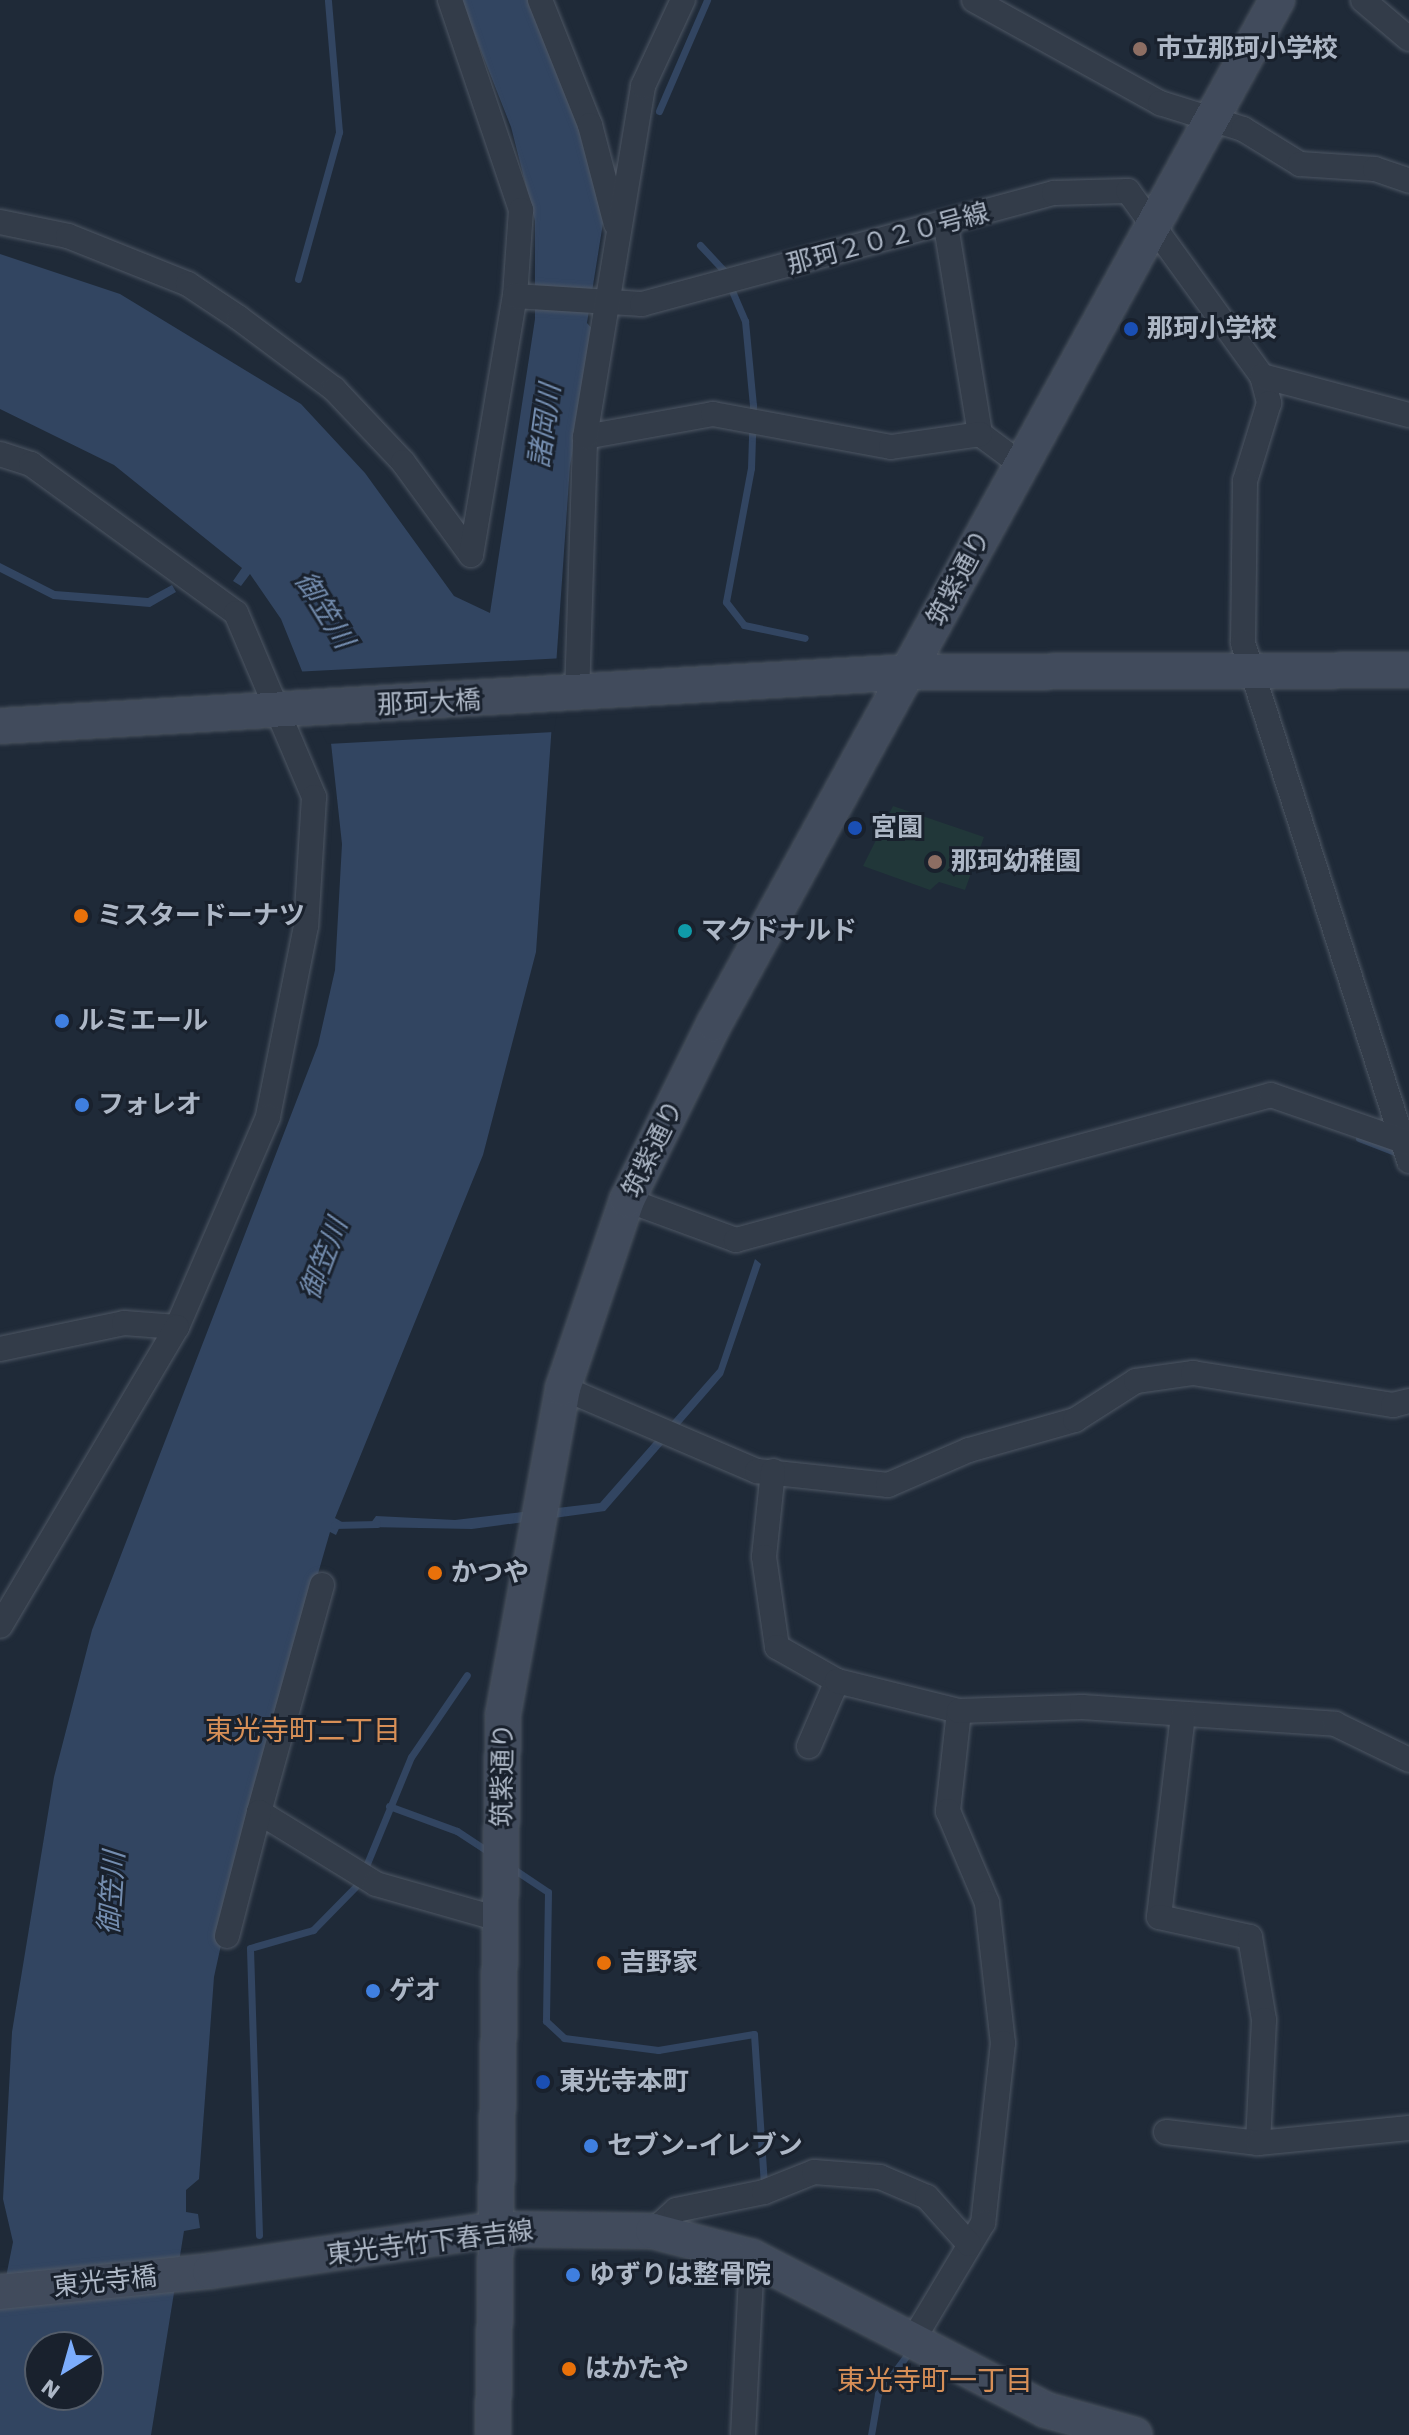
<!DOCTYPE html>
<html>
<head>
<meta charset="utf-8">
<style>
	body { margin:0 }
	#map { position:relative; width:1409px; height:2435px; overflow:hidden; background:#1f2a38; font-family:"Work Sans","Noto Sans JP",sans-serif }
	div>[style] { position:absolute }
	.green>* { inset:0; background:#213739 }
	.water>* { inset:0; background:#324561 }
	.pier>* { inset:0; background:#1f2a38 }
	.stream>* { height:7px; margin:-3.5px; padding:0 3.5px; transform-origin:3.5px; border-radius:3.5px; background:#324561 }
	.roads { filter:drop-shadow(0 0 2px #4e5764) drop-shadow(0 0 2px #4e5764) }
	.street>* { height:24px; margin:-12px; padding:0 12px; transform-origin:12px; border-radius:12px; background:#333c49 }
	.secondary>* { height:34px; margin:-17px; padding:0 17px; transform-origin:17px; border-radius:17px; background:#414b5c }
	.dots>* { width:22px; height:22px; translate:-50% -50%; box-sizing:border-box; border:4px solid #19212d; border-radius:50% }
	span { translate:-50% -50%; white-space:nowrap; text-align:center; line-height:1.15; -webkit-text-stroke:6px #19212d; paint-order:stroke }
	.poi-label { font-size:26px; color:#adb7c6; font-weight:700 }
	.left { translate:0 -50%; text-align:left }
	.street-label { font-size:26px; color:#adb7c6 }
	.water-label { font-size:28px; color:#748daf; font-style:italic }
	.neighbourhood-label { font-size:28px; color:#d78f57 }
	.north { position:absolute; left:24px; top:2331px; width:80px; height:80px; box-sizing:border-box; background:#19212d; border:2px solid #545d6a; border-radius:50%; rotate:217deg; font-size:22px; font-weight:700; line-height:32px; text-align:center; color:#adb7c6 }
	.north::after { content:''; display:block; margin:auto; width:28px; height:36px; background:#7cadfc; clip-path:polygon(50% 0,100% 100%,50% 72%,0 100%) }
</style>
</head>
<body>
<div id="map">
	<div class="green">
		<i style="clip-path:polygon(893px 806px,984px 837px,965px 890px,939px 882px,930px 890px,863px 866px)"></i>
	</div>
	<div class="water">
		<i style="clip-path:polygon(evenodd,461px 0,529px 0,575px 105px,603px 223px,587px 323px,595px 332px,570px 466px,536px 952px,483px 1155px,335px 1518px,342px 1522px,336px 1535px,330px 1532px,252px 1803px,214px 1977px,199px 2179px,186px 2190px,186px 2212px,198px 2214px,200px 2228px,184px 2231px,151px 2435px,0 2435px,0 2307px,13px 2242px,3px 2199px,12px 2032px,54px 1777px,92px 1630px,318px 1045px,335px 970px,342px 844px,331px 743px,281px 619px,250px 574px,241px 586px,233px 581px,242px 568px,114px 465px,0 409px,0 254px,120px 294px,301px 404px,365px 473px,454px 596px,490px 613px,535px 319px,535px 221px,511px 127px,461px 0,40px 2347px,88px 2347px,88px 2395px,40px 2395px,40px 2347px)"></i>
		<i style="clip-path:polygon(0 563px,55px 591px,148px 598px,172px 585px,176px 592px,150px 607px,53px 599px,0 572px)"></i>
		<i style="clip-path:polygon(755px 1259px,761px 1264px,723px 1375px,605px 1511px,472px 1529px,368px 1527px,376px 1516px,455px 1520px,600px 1503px,718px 1369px)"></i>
	</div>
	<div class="pier">
		<i style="clip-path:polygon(565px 658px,554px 732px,327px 744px,293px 672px)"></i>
	</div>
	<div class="stream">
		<i style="left:659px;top:111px;width:121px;rotate:-66.6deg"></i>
		<i style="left:700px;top:245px;width:34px;rotate:47deg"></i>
		<i style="left:723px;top:270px;width:56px;rotate:66.7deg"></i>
		<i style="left:745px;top:321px;width:84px;rotate:84.6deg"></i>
		<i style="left:753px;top:405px;width:63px;rotate:91.8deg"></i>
		<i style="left:751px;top:468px;width:136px;rotate:100.6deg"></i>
		<i style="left:726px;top:602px;width:29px;rotate:52deg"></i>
		<i style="left:744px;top:625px;width:62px;rotate:12deg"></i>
		<i style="left:298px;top:279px;width:153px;rotate:-74.4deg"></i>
		<i style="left:339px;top:132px;width:132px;rotate:-94.8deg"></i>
		<i style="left:1359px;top:1138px;width:44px;rotate:21.3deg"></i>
		<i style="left:334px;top:1525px;width:43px;rotate:-1.3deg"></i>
		<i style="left:389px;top:1806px;width:72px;rotate:20.2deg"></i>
		<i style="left:457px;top:1831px;width:42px;rotate:33.3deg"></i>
		<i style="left:512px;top:1868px;width:43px;rotate:33.7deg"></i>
		<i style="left:548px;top:1892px;width:129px;rotate:90.9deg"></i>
		<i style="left:546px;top:2021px;width:25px;rotate:43deg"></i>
		<i style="left:564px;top:2038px;width:95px;rotate:7.3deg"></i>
		<i style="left:658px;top:2050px;width:97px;rotate:-9.5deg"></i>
		<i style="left:754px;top:2034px;width:151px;rotate:86.2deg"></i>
		<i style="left:259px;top:2235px;width:287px;rotate:-91.8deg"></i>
		<i style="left:250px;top:1948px;width:66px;rotate:-15.9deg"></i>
		<i style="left:313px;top:1930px;width:66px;rotate:-45.6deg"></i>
		<i style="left:359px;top:1883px;width:136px;rotate:-67.6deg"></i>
		<i style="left:411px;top:1757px;width:99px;rotate:-55.7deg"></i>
		<i style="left:871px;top:2435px;width:42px;rotate:-80.3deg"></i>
		<i style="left:878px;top:2394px;width:54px;rotate:-53.3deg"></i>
	</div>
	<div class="roads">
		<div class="street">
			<i style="left:450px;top:0;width:222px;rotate:71.3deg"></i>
			<i style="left:521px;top:210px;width:86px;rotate:94deg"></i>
			<i style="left:540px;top:0;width:135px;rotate:68.2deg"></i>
			<i style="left:590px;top:125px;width:102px;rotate:75.3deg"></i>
			<i style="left:974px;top:0;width:213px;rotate:29deg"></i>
			<i style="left:1160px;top:103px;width:87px;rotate:17.4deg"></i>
			<i style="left:1243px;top:129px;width:67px;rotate:31.6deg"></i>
			<i style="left:1300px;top:164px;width:75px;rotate:3.8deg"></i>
			<i style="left:1375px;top:169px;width:36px;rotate:19deg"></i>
			<i style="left:1363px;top:0;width:60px;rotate:40.3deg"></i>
			<i style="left:0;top:222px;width:69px;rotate:11.6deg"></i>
			<i style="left:68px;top:236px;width:129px;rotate:21.8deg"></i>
			<i style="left:188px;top:284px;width:61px;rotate:33.7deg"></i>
			<i style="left:239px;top:318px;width:119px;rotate:36.8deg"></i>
			<i style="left:334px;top:389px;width:100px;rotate:46.6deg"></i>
			<i style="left:403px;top:462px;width:115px;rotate:53.8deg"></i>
			<i style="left:471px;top:555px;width:263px;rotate:-80.4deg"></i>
			<i style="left:515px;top:296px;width:127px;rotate:3.6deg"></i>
			<i style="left:642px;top:304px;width:427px;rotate:-15.1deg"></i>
			<i style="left:1054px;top:193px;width:74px;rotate:-1.5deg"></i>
			<i style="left:1128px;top:191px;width:228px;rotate:54.1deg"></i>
			<i style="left:1262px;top:376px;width:28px;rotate:75deg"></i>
			<i style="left:1269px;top:403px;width:82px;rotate:107.1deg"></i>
			<i style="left:1245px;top:481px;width:162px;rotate:90.7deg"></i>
			<i style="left:1243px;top:643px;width:544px;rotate:72.23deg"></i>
			<i style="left:946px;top:226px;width:211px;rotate:80.7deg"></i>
			<i style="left:980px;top:434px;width:49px;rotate:36.6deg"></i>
			<i style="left:1262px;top:376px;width:152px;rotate:14.9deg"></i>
			<i style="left:585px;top:437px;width:130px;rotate:-10.2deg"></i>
			<i style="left:713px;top:414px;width:181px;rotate:10.5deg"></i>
			<i style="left:891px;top:447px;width:90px;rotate:-8.3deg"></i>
			<i style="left:0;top:454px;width:33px;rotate:18deg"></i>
			<i style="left:31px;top:464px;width:253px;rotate:36deg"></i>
			<i style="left:236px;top:613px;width:200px;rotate:67deg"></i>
			<i style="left:314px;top:797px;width:129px;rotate:93.5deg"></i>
			<i style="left:306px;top:926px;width:195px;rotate:101.3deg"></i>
			<i style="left:268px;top:1117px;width:229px;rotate:113.4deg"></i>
			<i style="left:577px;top:696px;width:259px;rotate:-88.2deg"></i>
			<i style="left:585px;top:437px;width:356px;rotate:-80.6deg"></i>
			<i style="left:643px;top:86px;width:95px;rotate:-65.1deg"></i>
			<i style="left:627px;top:1200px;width:116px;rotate:20.2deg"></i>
			<i style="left:736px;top:1240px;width:554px;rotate:-15.16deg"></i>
			<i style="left:1271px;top:1095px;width:146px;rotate:19.2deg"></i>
			<i style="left:0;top:1349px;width:127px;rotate:-11.8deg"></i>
			<i style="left:124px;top:1323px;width:53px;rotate:4.3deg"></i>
			<i style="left:177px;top:1327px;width:347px;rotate:120.6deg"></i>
			<i style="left:563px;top:1388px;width:211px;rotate:23.2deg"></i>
			<i style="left:757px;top:1471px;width:132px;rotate:6.1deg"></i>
			<i style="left:888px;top:1485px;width:88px;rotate:-23.4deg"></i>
			<i style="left:969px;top:1450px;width:110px;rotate:-15.8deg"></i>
			<i style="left:1075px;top:1420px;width:72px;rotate:-32.6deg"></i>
			<i style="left:1136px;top:1381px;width:58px;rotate:-8deg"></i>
			<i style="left:1193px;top:1373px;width:203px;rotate:9.1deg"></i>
			<i style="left:1393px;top:1405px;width:16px;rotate:-14deg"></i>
			<i style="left:773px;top:1471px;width:86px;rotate:96deg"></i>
			<i style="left:764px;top:1557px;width:91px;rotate:81.8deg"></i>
			<i style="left:777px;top:1647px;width:69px;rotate:29.5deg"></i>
			<i style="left:837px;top:1681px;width:71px;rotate:113.3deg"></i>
			<i style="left:322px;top:1585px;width:236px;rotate:105.5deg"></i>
			<i style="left:259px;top:1812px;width:137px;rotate:31.6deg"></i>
			<i style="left:376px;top:1884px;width:131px;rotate:15.9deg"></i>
			<i style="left:837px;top:1681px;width:126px;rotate:13.8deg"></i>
			<i style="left:959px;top:1711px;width:101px;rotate:96.3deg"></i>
			<i style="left:948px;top:1811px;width:100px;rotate:67deg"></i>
			<i style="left:987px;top:1903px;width:141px;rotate:83.5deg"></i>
			<i style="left:1003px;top:2043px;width:181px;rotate:96.3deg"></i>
			<i style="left:983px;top:2223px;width:136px;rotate:120.9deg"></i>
			<i style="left:959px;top:1711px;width:123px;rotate:-1.9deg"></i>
			<i style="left:1082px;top:1707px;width:254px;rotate:3.8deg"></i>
			<i style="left:1335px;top:1724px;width:82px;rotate:25.9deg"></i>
			<i style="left:1183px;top:1715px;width:203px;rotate:96.8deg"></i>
			<i style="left:1159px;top:1917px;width:93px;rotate:12.4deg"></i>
			<i style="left:1250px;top:1937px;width:84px;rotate:80.4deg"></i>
			<i style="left:1264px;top:2020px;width:123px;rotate:92.8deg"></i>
			<i style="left:227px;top:1936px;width:128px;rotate:-75.5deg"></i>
			<i style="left:1166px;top:2132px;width:93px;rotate:6.8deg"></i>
			<i style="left:1258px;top:2143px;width:152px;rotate:-5.7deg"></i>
			<i style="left:653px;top:2231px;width:31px;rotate:-42deg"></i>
			<i style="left:676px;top:2210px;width:90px;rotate:-11.6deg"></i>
			<i style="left:764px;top:2192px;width:54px;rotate:-21.8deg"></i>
			<i style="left:814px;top:2172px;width:66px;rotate:4.3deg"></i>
			<i style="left:880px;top:2177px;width:51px;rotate:23.1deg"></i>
			<i style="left:927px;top:2197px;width:63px;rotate:48.2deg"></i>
			<i style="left:743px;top:2435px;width:178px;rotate:-87.1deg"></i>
		</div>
		<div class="secondary">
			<i style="left:0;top:726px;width:912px;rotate:-3.4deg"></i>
			<i style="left:910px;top:672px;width:499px;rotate:-0.2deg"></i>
			<i style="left:0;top:2292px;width:211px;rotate:-5.7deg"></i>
			<i style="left:210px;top:2271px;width:290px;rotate:-8.3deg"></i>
			<i style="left:497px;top:2229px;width:156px;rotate:0.7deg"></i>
			<i style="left:653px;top:2231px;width:102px;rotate:14.7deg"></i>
			<i style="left:752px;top:2257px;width:331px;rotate:27.5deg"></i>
			<i style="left:1046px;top:2410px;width:92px;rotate:15.7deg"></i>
			<i style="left:493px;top:2435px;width:720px;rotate:-89.2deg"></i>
			<i style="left:503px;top:1715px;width:332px;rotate:-79.6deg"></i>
			<i style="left:563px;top:1388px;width:199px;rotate:-71.2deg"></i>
			<i style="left:627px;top:1200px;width:196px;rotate:-63.7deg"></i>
			<i style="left:714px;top:1024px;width:1169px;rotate:-61.2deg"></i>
		</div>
	</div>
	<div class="dots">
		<i style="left:1140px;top:49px;background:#8d6e63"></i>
		<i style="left:1131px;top:329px;background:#1a4fb4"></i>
		<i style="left:855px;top:828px;background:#1a4fb4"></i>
		<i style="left:935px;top:862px;background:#8d6e63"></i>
		<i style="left:81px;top:916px;background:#e8710a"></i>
		<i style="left:685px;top:931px;background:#0f9aa8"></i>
		<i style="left:62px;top:1021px;background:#3f7fe0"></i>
		<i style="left:82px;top:1105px;background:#3f7fe0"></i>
		<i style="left:435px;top:1573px;background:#e8710a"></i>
		<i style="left:604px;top:1963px;background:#e8710a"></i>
		<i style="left:373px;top:1991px;background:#3f7fe0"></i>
		<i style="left:543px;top:2082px;background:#1a4fb4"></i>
		<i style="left:591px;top:2146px;background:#3f7fe0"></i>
		<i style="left:573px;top:2275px;background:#3f7fe0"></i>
		<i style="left:569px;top:2369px;background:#e8710a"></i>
	</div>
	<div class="poi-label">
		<span class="left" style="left:1156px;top:49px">市立那珂小学校</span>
		<span class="left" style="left:1147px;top:329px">那珂小学校</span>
		<span class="left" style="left:871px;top:828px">宮園</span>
		<span class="left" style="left:951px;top:862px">那珂幼稚園</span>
		<span class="left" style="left:97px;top:916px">ミスタードーナツ</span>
		<span class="left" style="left:701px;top:931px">マクドナルド</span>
		<span class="left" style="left:78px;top:1021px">ルミエール</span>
		<span class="left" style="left:98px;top:1105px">フォレオ</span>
		<span class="left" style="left:451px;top:1573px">かつや</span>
		<span class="left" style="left:620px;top:1963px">吉野家</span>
		<span class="left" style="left:389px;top:1991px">ゲオ</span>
		<span class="left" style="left:559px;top:2082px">東光寺本町</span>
		<span class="left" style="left:607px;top:2146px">セブン-イレブン</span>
		<span class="left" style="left:589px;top:2275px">ゆずりは整骨院</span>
		<span class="left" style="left:585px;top:2369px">はかたや</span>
	</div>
	<div class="street-label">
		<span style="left:888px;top:239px;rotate:-15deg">那珂２０２０号線</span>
		<span style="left:959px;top:578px;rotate:-62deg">筑紫通り</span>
		<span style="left:429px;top:703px;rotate:-3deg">那珂大橋</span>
		<span style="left:653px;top:1149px;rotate:-64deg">筑紫通り</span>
		<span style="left:503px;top:1775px;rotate:-89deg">筑紫通り</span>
		<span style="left:430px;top:2243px;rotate:-7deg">東光寺竹下春吉線</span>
		<span style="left:105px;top:2282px;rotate:-6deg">東光寺橋</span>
	</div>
	<div class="water-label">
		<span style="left:545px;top:426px;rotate:-82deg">諸岡川</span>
		<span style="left:324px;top:610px;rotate:58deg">御笠川</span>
		<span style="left:324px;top:1259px;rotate:-69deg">御笠川</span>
		<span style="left:112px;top:1893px;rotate:-86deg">御笠川</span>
	</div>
	<div class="neighbourhood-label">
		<span style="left:303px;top:1731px">東光寺町二丁目</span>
		<span style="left:935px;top:2381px">東光寺町一丁目</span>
	</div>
	<div class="north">N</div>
</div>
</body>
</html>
